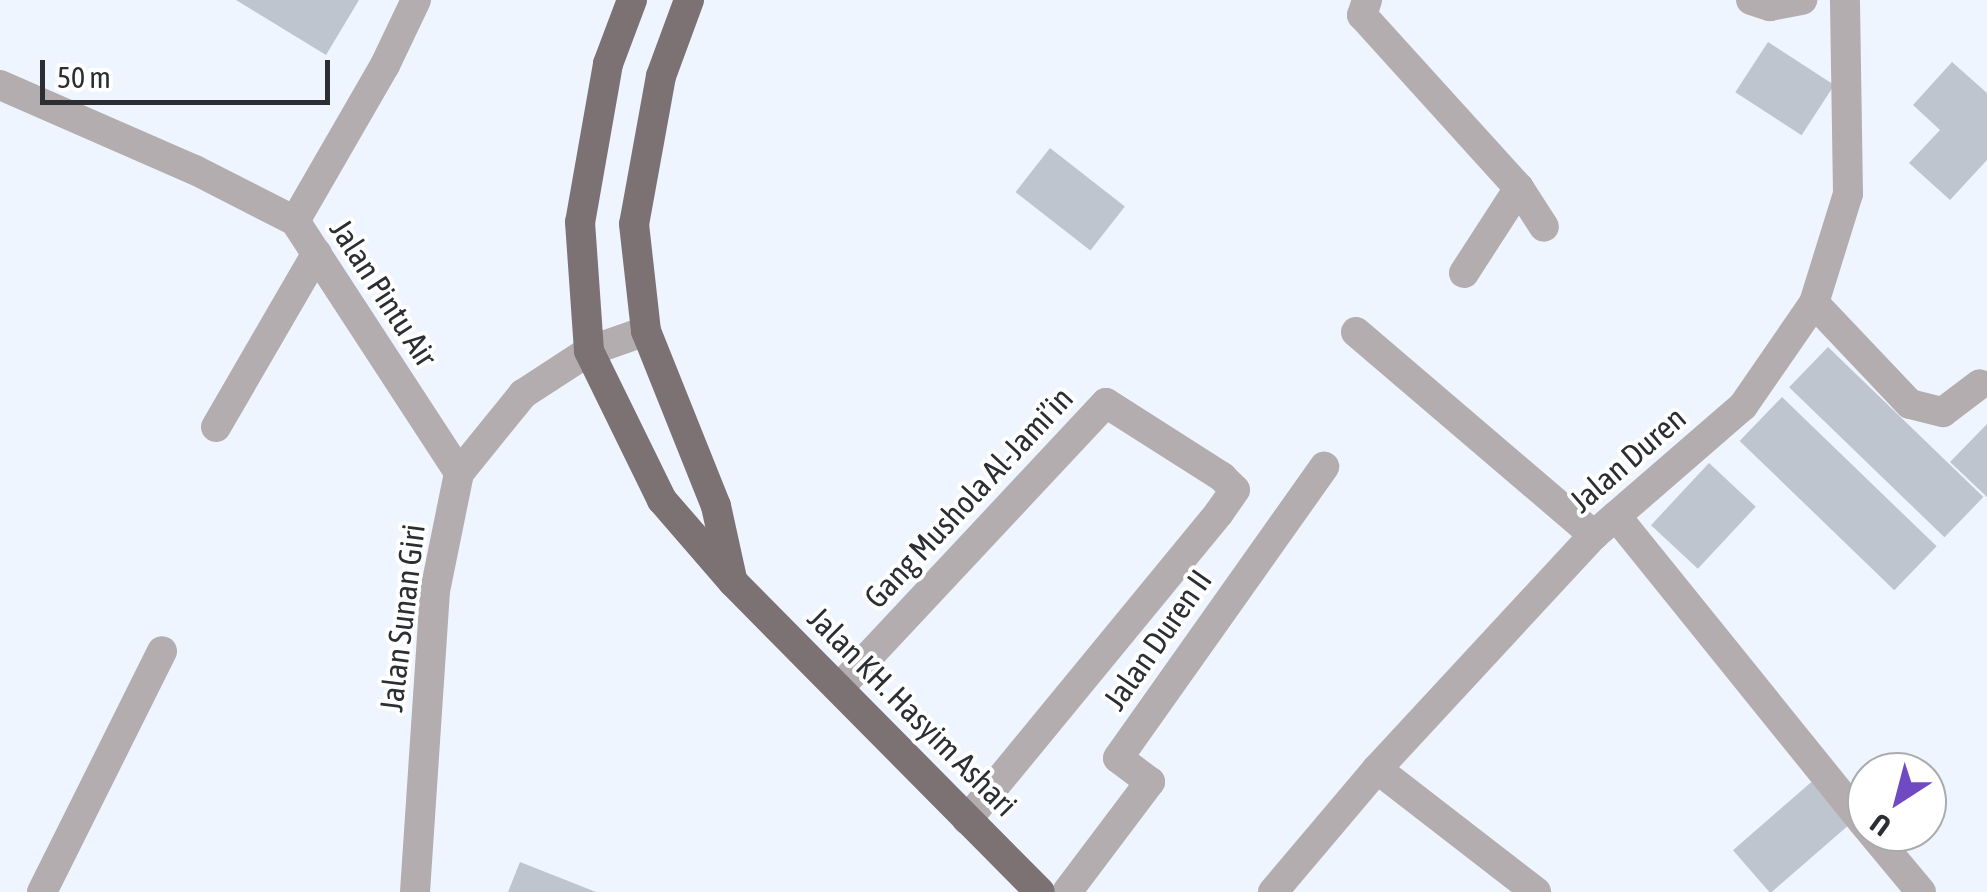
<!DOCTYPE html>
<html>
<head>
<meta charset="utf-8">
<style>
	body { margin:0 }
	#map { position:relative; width:1987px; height:892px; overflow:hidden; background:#eff5fe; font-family:"Asap Condensed",sans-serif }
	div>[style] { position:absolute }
	.building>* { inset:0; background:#bec5cf; transform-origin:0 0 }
	.minor>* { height:30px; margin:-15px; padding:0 15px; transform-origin:15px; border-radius:15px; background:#b3adaf }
	.major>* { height:30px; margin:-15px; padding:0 15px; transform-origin:15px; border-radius:15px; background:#7c7274 }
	span { translate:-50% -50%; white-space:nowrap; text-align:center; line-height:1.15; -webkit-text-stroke:8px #fff; paint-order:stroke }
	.street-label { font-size:32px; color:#2b2e32 }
	.north { position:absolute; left:1847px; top:752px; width:100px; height:100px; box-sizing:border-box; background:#fff; border:2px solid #aaabad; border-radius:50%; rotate:216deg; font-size:28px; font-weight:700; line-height:40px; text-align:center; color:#2b2e32 }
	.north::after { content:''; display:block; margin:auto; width:35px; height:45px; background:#6f4ac3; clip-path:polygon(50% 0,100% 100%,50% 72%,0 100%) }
	.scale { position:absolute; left:40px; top:60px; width:290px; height:45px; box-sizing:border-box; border:5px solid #2b2e32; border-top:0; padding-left:12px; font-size:30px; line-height:35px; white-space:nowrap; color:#2b2e32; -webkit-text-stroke:8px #fff; paint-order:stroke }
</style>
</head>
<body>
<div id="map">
	<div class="building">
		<i style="clip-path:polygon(236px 0,359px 0,326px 55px)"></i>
		<i style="left:1768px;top:42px;width:79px;height:60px;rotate:33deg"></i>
		<i style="clip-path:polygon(1952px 62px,1987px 93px,1987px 160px,1950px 200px,1909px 163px,1940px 130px,1913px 105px)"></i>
		<i style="left:1050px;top:148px;width:95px;height:56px;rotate:38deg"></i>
		<i style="left:1828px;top:347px;width:216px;height:56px;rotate:44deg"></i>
		<i style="left:1782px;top:397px;width:215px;height:61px;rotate:44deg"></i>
		<i style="clip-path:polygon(1987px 424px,1987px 497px,1950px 462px)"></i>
		<i style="left:1709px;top:463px;width:64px;height:85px;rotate:43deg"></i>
		<i style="left:1816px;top:778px;width:57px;height:110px;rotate:49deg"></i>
		<i style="clip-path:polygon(520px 862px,596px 892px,508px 892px)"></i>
	</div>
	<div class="minor">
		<i style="left:1367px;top:0;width:16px;rotate:108deg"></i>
		<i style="left:1362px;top:15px;width:234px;rotate:47.8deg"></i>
		<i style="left:1519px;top:188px;width:46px;rotate:57.3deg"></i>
		<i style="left:1751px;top:0;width:20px;rotate:18deg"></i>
		<i style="left:1770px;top:6px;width:33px;rotate:-11deg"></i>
		<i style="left:0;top:85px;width:213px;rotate:23.6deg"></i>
		<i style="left:195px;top:170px;width:112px;rotate:27deg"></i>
		<i style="left:295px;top:221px;width:301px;rotate:56.9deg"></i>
		<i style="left:295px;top:221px;width:180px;rotate:-60deg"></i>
		<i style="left:385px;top:65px;width:72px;rotate:-64.5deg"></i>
		<i style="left:1464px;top:273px;width:101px;rotate:-57.1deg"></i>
		<i style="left:1814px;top:303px;width:139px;rotate:46.5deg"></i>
		<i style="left:1910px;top:404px;width:34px;rotate:14deg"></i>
		<i style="left:1943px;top:412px;width:46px;rotate:-37.1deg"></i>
		<i style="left:1356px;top:332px;width:313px;rotate:40.5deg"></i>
		<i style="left:216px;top:427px;width:201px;rotate:-59.9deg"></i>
		<i style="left:1616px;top:516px;width:400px;rotate:51.1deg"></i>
		<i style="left:840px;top:687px;width:389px;rotate:-46.9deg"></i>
		<i style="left:1106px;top:403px;width:138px;rotate:32.5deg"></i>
		<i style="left:1222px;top:477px;width:18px;rotate:45deg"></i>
		<i style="left:1235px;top:490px;width:28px;rotate:125deg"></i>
		<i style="left:1219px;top:513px;width:397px;rotate:129.4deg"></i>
		<i style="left:1377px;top:769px;width:201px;rotate:37.7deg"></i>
		<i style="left:1871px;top:832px;width:78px;rotate:50.2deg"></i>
		<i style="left:42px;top:892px;width:269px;rotate:-63.5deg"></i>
		<i style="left:415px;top:892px;width:302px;rotate:-86.2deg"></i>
		<i style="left:435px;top:591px;width:120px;rotate:-78.5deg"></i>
		<i style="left:459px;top:473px;width:102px;rotate:-51deg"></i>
		<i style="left:523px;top:394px;width:79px;rotate:-33.1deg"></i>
		<i style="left:589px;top:351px;width:60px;rotate:-19.3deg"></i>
		<i style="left:1067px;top:892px;width:138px;rotate:-53deg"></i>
		<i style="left:1150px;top:782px;width:40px;rotate:-143deg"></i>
		<i style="left:1118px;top:758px;width:357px;rotate:-54.7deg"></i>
		<i style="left:1273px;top:892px;width:161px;rotate:-49.8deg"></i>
		<i style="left:1377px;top:769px;width:319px;rotate:-47.2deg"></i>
		<i style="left:1594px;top:535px;width:197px;rotate:-40.9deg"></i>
		<i style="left:1743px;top:406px;width:125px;rotate:-55.4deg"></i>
		<i style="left:1814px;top:303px;width:114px;rotate:-72.7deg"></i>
		<i style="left:1848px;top:194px;width:194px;rotate:-90.9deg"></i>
	</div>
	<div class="major">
		<i style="left:632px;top:0;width:68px;rotate:110.6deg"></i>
		<i style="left:608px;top:64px;width:160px;rotate:100deg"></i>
		<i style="left:580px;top:222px;width:129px;rotate:86deg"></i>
		<i style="left:589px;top:351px;width:166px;rotate:63.9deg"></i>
		<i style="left:662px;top:500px;width:108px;rotate:49.1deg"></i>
		<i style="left:733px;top:582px;width:436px;rotate:45.3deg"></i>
		<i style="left:689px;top:0;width:81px;rotate:110.2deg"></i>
		<i style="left:661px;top:76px;width:150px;rotate:100.3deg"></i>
		<i style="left:634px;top:224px;width:108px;rotate:83.6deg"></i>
		<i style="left:646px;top:331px;width:188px;rotate:68.2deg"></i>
		<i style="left:716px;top:506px;width:75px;rotate:77.6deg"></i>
	</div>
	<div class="street-label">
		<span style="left:383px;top:293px;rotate:57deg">Jalan Pintu Air</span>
		<span style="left:1628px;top:460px;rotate:-41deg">Jalan Duren</span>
		<span style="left:969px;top:498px;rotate:-47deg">Gang Mushola Al-Jami’in</span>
		<span style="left:403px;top:618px;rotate:-83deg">Jalan Sunan Giri</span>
		<span style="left:1158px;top:640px;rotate:-55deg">Jalan Duren II</span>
		<span style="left:912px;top:712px;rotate:45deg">Jalan KH. Hasyim Ashari</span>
	</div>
	<div class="north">U</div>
	<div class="scale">50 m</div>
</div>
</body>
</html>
